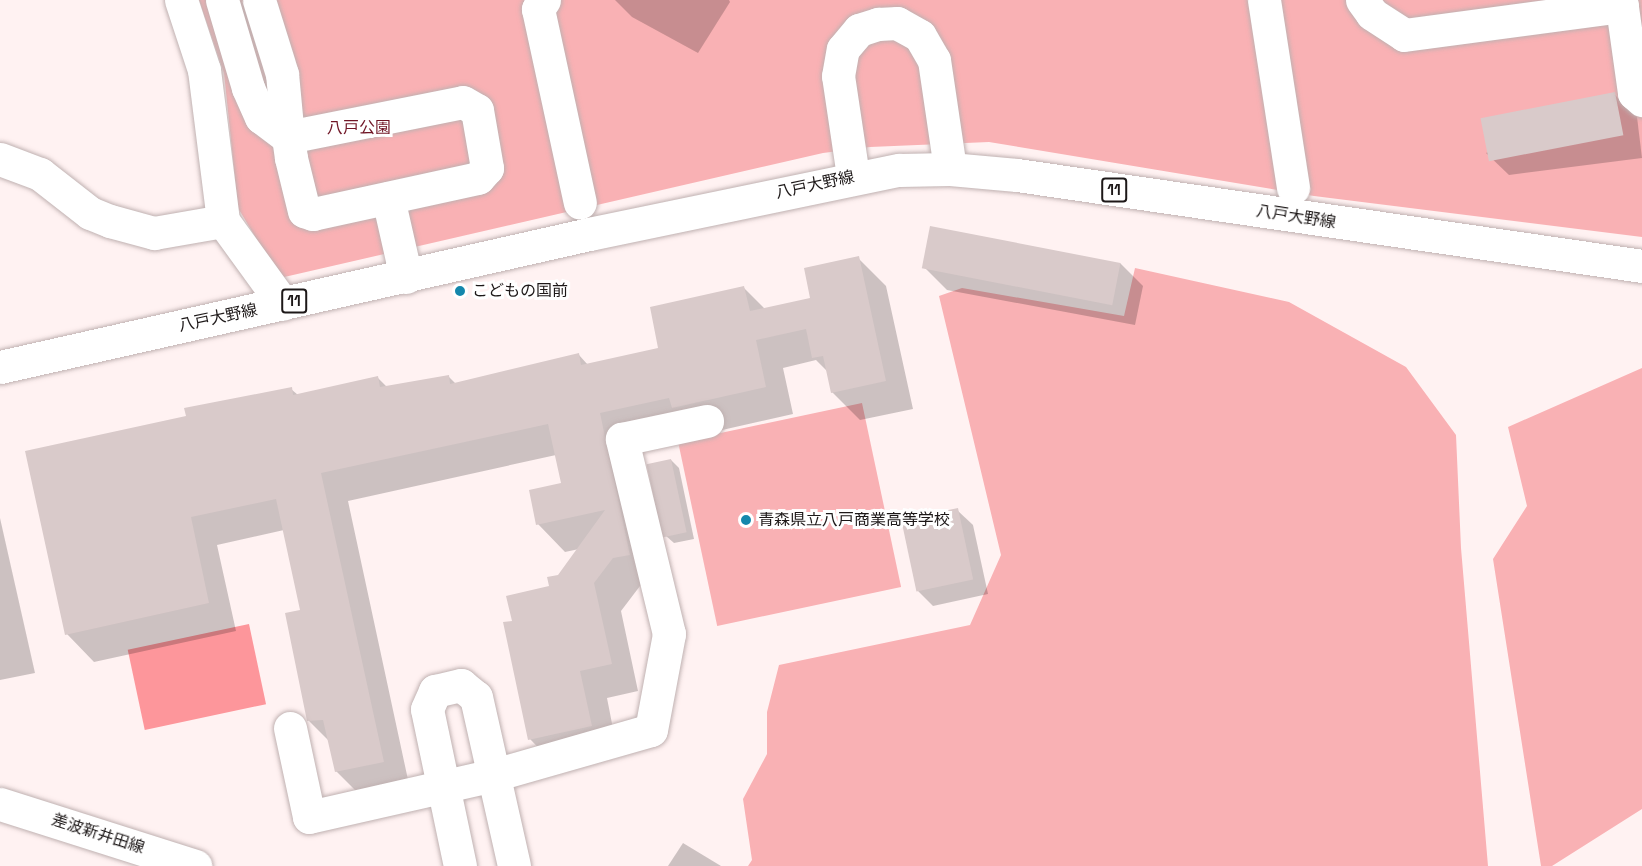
<!DOCTYPE html>
<html>
<head>
<meta charset="utf-8">
<style>
	body { margin:0 }
	#map { position:relative; width:1642px; height:866px; overflow:hidden; background:#fff2f2; font-family:"Space Grotesk","Noto Sans JP",sans-serif }
	div>[style] { position:absolute }
	.green>* { inset:0; background:#f9b1b4; transform-origin:0 0 }
	.water>* { inset:0; background:#fd969b; transform-origin:0 0 }
	.shadow>* { inset:0; background:#0003 }
	.building>* { inset:0; background:#d9caca; transform-origin:0 0 }
	.roads { filter:drop-shadow(0 0 2px #c0b1b1) drop-shadow(0 0 2px #c0b1b1) }
	.minor>* { height:33px; margin:-16.5px; padding:0 16.5px; transform-origin:16.5px; border-radius:16.5px; background:#fff }
	.major>* { height:33px; margin:-16.5px; padding:0 16.5px; transform-origin:16.5px; border-radius:16.5px; background:#fff }
	.dots>* { width:16px; height:16px; translate:-50% -50%; box-sizing:border-box; border:3px solid #fff; border-radius:50% }
	span { translate:-50% -50%; white-space:nowrap; text-align:center; line-height:1.15; -webkit-text-stroke:6px #fff; paint-order:stroke }
	.shield-label span { padding:2px 4px; background:#fff; border:2px solid; border-radius:4px; -webkit-text-stroke-width:0 }
	.shield-label { font-size:15px; color:#1d1818; font-weight:700 }
	.park-label { font-size:16px; color:#701525 }
	.street-label { font-size:16px; color:#1d1818 }
	.poi-label { font-size:16px; color:#1d1818 }
	.left { translate:0 -50%; text-align:left }
</style>
</head>
<body>
<div id="map">
	<div class="green">
		<i style="clip-path:polygon(199px 0,1642px 0,1642px 237px,1314px 196px,989px 142px,870px 147px,823px 153px,280px 278px,238px 208px,224px 73px)"></i>
		<i style="clip-path:polygon(1135px 268px,1289px 302px,1406px 367px,1456px 435px,1461px 548px,1488px 866px,748px 866px,752px 860px,743px 799px,767px 754px,767px 712px,779px 665px,970px 625px,1001px 555px,939px 296px,962px 288px,1124px 316px)"></i>
		<i style="clip-path:polygon(1642px 368px,1642px 809px,1552px 866px,1541px 866px,1493px 559px,1527px 506px,1508px 427px)"></i>
		<i style="left:862px;top:403px;width:188px;height:188px;rotate:78deg"></i>
	</div>
	<div class="water">
		<i style="left:249px;top:624px;width:82px;height:124px;rotate:78deg"></i>
	</div>
	<div class="shadow">
		<i style="clip-path:polygon(615px 0,729px 0,730px 2px,698px 53px,632px 17px)"></i>
		<i style="clip-path:polygon(1614px 94px,1637px 117px,1642px 158px,1509px 175px,1486px 153px)"></i>
		<i style="clip-path:polygon(858px 258px,886px 286px,913px 409px,860px 420px,832px 392px,828px 372px,816px 360px,783px 368px,793px 414px,700px 435px,626px 440px,657px 582px,640px 586px,621px 611px,638px 691px,607px 698px,618px 754px,557px 767px,530px 739px,514px 622px,551px 587px,579px 549px,565px 552px,538px 524px,563px 484px,556px 455px,348px 501px,410px 789px,364px 799px,336px 771px,330px 742px,308px 720px,301px 611px,284px 530px,217px 545px,236px 631px,94px 662px,67px 634px,188px 417px,291px 389px,298px 395px,377px 377px,387px 387px,448px 376px,456px 384px,579px 355px,588px 365px,660px 349px,744px 288px,765px 309px,812px 299px)"></i>
		<i style="clip-path:polygon(1120px 263px,1143px 286px,1135px 325px,947px 290px,924px 267px)"></i>
		<i style="clip-path:polygon(671px 460px,679px 468px,694px 539px,674px 543px,666px 536px)"></i>
		<i style="clip-path:polygon(957px 510px,973px 525px,988px 594px,933px 606px,917px 590px)"></i>
		<i style="clip-path:polygon(0 518px,35px 673px,0 680px)"></i>
		<i style="clip-path:polygon(683px 843px,721px 866px,668px 866px)"></i>
	</div>
	<div class="building">
		<i style="left:1615px;top:92px;width:44px;height:137px;rotate:79deg"></i>
		<i style="left:930px;top:226px;width:194px;height:43px;rotate:11deg"></i>
		<i style="clip-path:polygon(859px 256px,886px 381px,831px 393px,823px 356px,812px 358px,806px 329px,756px 340px,766px 387px,672px 408px,669px 398px,600px 413px,630px 555px,613px 558px,594px 583px,612px 664px,580px 671px,592px 726px,528px 740px,503px 622px,512px 621px,506px 596px,549px 586px,547px 577px,558px 575px,605px 510px,536px 525px,529px 490px,561px 483px,548px 424px,321px 473px,384px 762px,335px 772px,323px 720px,307px 721px,285px 613px,300px 610px,276px 499px,191px 517px,209px 603px,65px 635px,25px 451px,186px 416px,184px 408px,292px 387px,293px 395px,378px 376px,380px 387px,449px 375px,450px 384px,579px 353px,581px 365px,658px 348px,650px 307px,744px 286px,750px 311px,810px 298px,804px 268px)"></i>
		<i style="left:671px;top:459px;width:75px;height:25px;rotate:78deg"></i>
		<i style="left:958px;top:508px;width:73px;height:58px;rotate:78deg"></i>
	</div>
	<div class="roads">
		<div class="minor">
			<i style="left:181px;top:0;width:74px;rotate:71.8deg"></i>
			<i style="left:204px;top:70px;width:152px;rotate:82.8deg"></i>
			<i style="left:223px;top:221px;width:102px;rotate:54.1deg"></i>
			<i style="left:222px;top:0;width:92px;rotate:73.5deg"></i>
			<i style="left:248px;top:88px;width:32px;rotate:66deg"></i>
			<i style="left:261px;top:117px;width:34px;rotate:37deg"></i>
			<i style="left:288px;top:137px;width:178px;rotate:-11.3deg"></i>
			<i style="left:463px;top:102px;width:16px;rotate:30deg"></i>
			<i style="left:477px;top:110px;width:59px;rotate:80.2deg"></i>
			<i style="left:487px;top:168px;width:13px;rotate:132deg"></i>
			<i style="left:478px;top:178px;width:169px;rotate:167.7deg"></i>
			<i style="left:313px;top:214px;width:9px;rotate:-162deg"></i>
			<i style="left:304px;top:211px;width:55px;rotate:-103.8deg"></i>
			<i style="left:291px;top:158px;width:21px;rotate:-98deg"></i>
			<i style="left:288px;top:137px;width:63px;rotate:-95.4deg"></i>
			<i style="left:282px;top:74px;width:77px;rotate:-107.3deg"></i>
			<i style="left:544px;top:0;width:11px;rotate:124deg"></i>
			<i style="left:538px;top:9px;width:198px;rotate:77.8deg"></i>
			<i style="left:1264px;top:0;width:190px;rotate:81.2deg"></i>
			<i style="left:1362px;top:0;width:17px;rotate:54deg"></i>
			<i style="left:1372px;top:14px;width:38px;rotate:33deg"></i>
			<i style="left:1404px;top:35px;width:220px;rotate:-7.6deg"></i>
			<i style="left:1621px;top:0;width:94px;rotate:82deg"></i>
			<i style="left:1634px;top:93px;width:11px;rotate:41deg"></i>
			<i style="left:0;top:159px;width:43px;rotate:20.6deg"></i>
			<i style="left:40px;top:174px;width:63px;rotate:38deg"></i>
			<i style="left:90px;top:213px;width:22px;rotate:22deg"></i>
			<i style="left:110px;top:221px;width:46px;rotate:15.3deg"></i>
			<i style="left:154px;top:233px;width:70px;rotate:-9.9deg"></i>
			<i style="left:853px;top:176px;width:101px;rotate:-98.5deg"></i>
			<i style="left:838px;top:76px;width:27px;rotate:-80deg"></i>
			<i style="left:843px;top:49px;width:25px;rotate:-50deg"></i>
			<i style="left:859px;top:30px;width:20px;rotate:-18deg"></i>
			<i style="left:878px;top:24px;width:19px;rotate:-3deg"></i>
			<i style="left:897px;top:23px;width:26px;rotate:29deg"></i>
			<i style="left:920px;top:36px;width:28px;rotate:60deg"></i>
			<i style="left:934px;top:60px;width:110px;rotate:81.6deg"></i>
			<i style="left:388px;top:198px;width:81px;rotate:77.2deg"></i>
			<i style="left:290px;top:728px;width:91px;rotate:77.9deg"></i>
			<i style="left:309px;top:817px;width:190px;rotate:-12.8deg"></i>
			<i style="left:494px;top:775px;width:163px;rotate:-16deg"></i>
			<i style="left:651px;top:730px;width:98px;rotate:-79.4deg"></i>
			<i style="left:669px;top:634px;width:201px;rotate:-103.6deg"></i>
			<i style="left:622px;top:439px;width:87px;rotate:-12deg"></i>
			<i style="left:460px;top:866px;width:160px;rotate:-101.9deg"></i>
			<i style="left:427px;top:709px;width:20px;rotate:-66deg"></i>
			<i style="left:435px;top:691px;width:27px;rotate:-13deg"></i>
			<i style="left:461px;top:685px;width:19px;rotate:39deg"></i>
			<i style="left:476px;top:697px;width:173px;rotate:77.3deg"></i>
		</div>
		<div class="major">
			<i style="left:0;top:367px;width:604px;rotate:-12.72deg"></i>
			<i style="left:589px;top:234px;width:317px;rotate:-11.7deg"></i>
			<i style="left:899px;top:170px;width:51px;rotate:-1.1deg"></i>
			<i style="left:950px;top:169px;width:67px;rotate:5.1deg"></i>
			<i style="left:1017px;top:175px;width:632px;rotate:8.28deg"></i>
			<i style="left:0;top:804px;width:205px;rotate:17.6deg"></i>
		</div>
	</div>
	<div class="dots">
		<i style="left:460px;top:291px;background:#1487ac"></i>
		<i style="left:746px;top:520px;background:#1487ac"></i>
	</div>
	<div class="shield-label">
		<span style="left:1114px;top:190px">11</span>
		<span style="left:294px;top:301px">11</span>
	</div>
	<div class="park-label">
		<span style="left:359px;top:128px">八戸公園</span>
	</div>
	<div class="street-label">
		<span style="left:815px;top:185px;rotate:-12deg">八戸大野線</span>
		<span style="left:1296px;top:217px;rotate:9deg">八戸大野線</span>
		<span style="left:218px;top:318px;rotate:-12deg">八戸大野線</span>
		<span style="left:98px;top:834px;rotate:18deg">差波新井田線</span>
	</div>
	<div class="poi-label">
		<span class="left" style="left:472px;top:291px">こどもの国前</span>
		<span class="left" style="left:758px;top:520px">青森県立八戸商業高等学校</span>
	</div>
</div>
</body>
</html>
